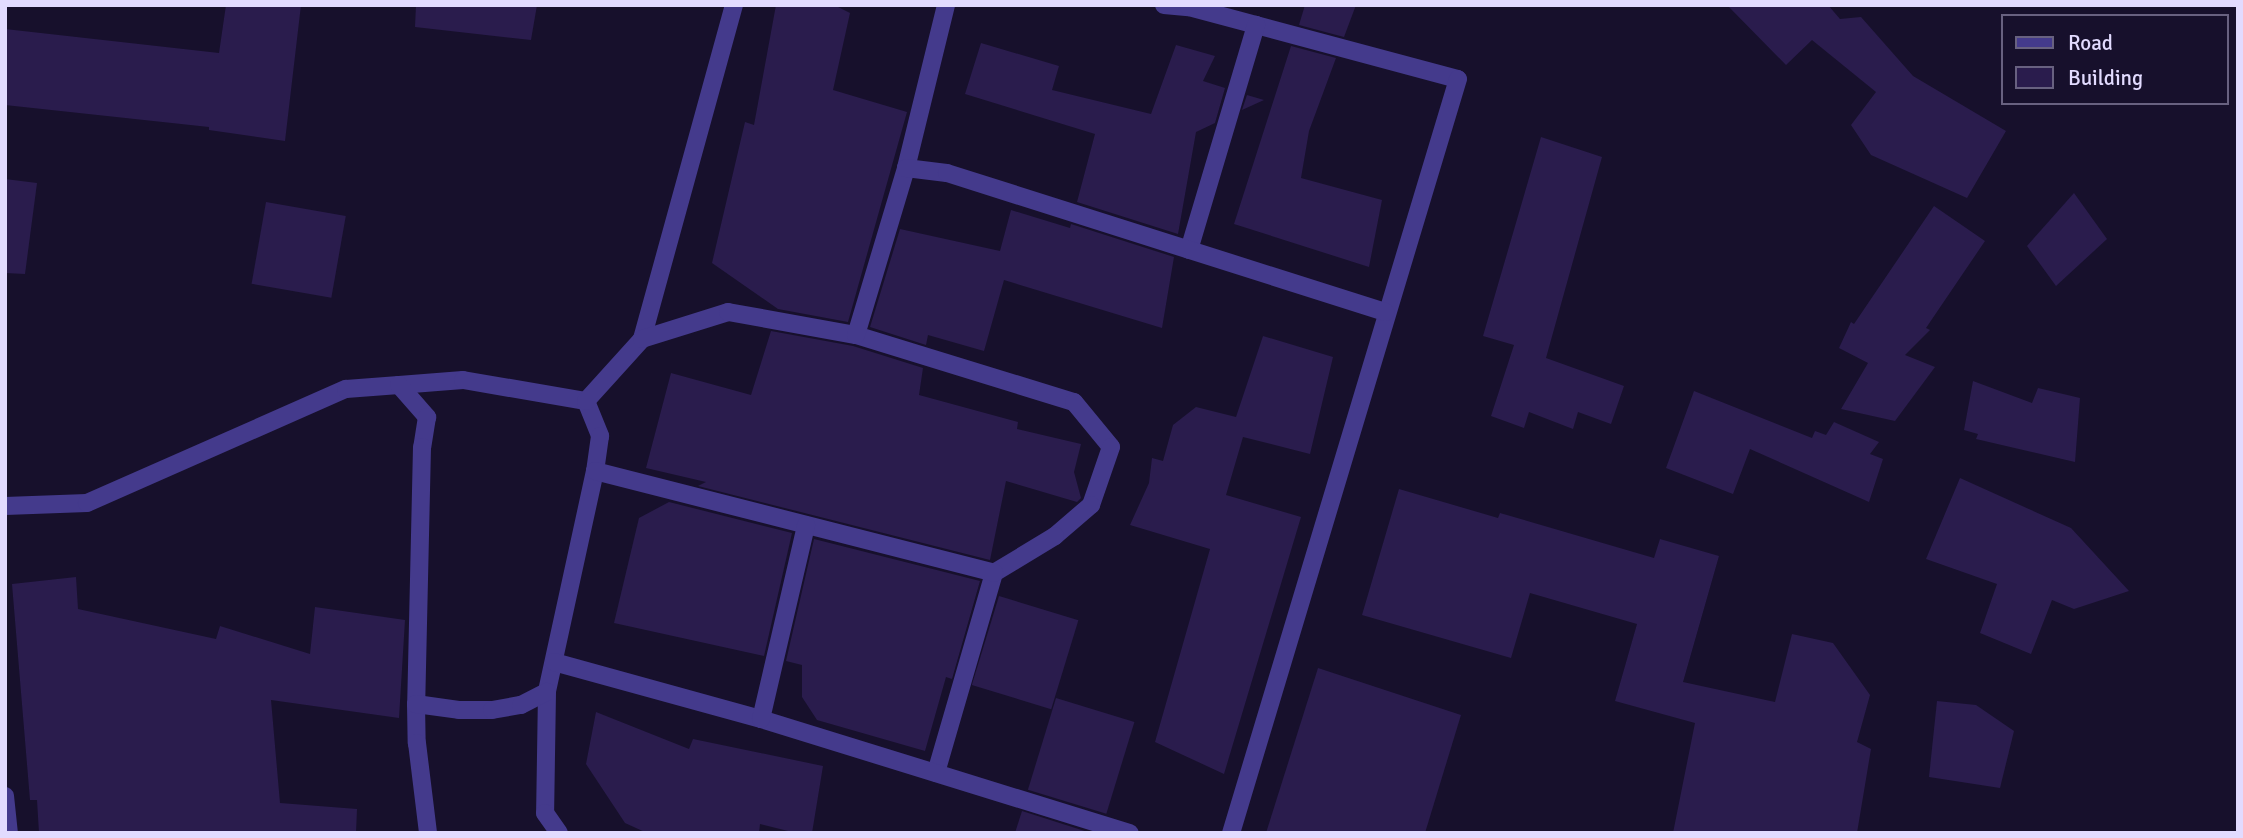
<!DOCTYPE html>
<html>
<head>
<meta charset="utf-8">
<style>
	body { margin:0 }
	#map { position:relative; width:2243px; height:838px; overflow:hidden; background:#17102c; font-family:Signika,sans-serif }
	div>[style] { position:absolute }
	.building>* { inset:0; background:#2a1c4d; transform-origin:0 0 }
	.minor>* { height:18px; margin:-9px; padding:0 9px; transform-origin:9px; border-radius:9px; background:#443a8c }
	span { translate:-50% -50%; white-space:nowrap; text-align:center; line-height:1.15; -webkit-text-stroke:5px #17102c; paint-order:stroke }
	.frame { position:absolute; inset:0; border:7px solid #e2dbff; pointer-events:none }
	.legend { position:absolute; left:2001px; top:14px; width:228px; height:91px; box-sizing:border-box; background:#17102c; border:2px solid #686180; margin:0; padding:9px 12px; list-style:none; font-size:21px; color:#e2dbff }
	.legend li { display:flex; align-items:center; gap:14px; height:35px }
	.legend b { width:35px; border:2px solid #686180 }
</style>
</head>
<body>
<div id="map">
	<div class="building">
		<i style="clip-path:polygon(226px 5px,301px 5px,285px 141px,209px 130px,209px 127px,5px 105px,5px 29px,219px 53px)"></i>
		<i style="clip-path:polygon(416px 5px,537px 5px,531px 40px,415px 27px)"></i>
		<i style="clip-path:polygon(776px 5px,834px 5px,850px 13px,833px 90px,907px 112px,848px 322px,778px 309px,712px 263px,745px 122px,754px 125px)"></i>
		<i style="clip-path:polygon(1305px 5px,1356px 5px,1344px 37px,1299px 25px)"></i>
		<i style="clip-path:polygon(1727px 5px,1828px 5px,1840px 19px,1861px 17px,1913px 76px,2006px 131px,1967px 198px,1871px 155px,1851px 125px,1876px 92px,1812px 40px,1786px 65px)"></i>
		<i style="clip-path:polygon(981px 43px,1059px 66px,1052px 90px,1151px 114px,1176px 45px,1215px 56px,1203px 81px,1225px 88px,1215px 123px,1196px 132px,1178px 234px,1077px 202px,1095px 134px,965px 94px)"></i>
		<i style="clip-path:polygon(1291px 46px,1336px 58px,1309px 131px,1301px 178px,1382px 200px,1369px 267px,1234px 224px)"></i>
		<i style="clip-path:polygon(1247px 95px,1264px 100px,1242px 110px)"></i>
		<i style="clip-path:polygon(1541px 137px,1602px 157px,1546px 358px,1624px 386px,1611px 424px,1578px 412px,1573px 429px,1529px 412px,1524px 428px,1491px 416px,1514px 345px,1483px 336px)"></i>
		<i style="clip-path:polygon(5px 179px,37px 183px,25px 274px,5px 273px)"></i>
		<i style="clip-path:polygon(2074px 193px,2107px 239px,2056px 286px,2027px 246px)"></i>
		<i style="left:266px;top:202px;width:81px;height:83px;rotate:10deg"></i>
		<i style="clip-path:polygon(1934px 206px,1985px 241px,1926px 328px,1930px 330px,1905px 355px,1935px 367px,1895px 421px,1841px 409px,1868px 363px,1839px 348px,1851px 322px,1854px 324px)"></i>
		<i style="clip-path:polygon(1011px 210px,1070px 228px,1071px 224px,1174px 257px,1162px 328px,1004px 280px,984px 351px,928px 335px,926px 345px,870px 327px,900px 229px,1000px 251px)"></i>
		<i style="clip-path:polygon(771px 331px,853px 346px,923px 368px,919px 395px,1018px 422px,1017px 429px,1081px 444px,1074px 472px,1081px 498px,1077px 502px,1006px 481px,990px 560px,698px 486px,706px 482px,646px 468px,671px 373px,751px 395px)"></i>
		<i style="clip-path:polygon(1263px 336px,1333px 357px,1310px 454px,1243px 437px,1226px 495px,1301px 517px,1224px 774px,1155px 742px,1210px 549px,1130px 525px,1149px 483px,1152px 458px,1163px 461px,1173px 425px,1196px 407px,1236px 417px)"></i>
		<i style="clip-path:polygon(1973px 381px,2032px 403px,2038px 388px,2080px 398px,2075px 462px,1976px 439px,1978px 434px,1964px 430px)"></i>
		<i style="clip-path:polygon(1694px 391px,1812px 438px,1815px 431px,1826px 435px,1834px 422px,1879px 442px,1870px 454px,1883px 459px,1869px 502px,1750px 449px,1733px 494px,1666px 468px)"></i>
		<i style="clip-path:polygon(1960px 478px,2071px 528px,2129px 591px,2074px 609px,2052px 600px,2031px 654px,1980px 633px,1997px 584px,1926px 559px)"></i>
		<i style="clip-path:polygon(1399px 489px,1498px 518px,1500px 513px,1654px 558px,1660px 539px,1719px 556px,1683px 682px,1775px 702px,1792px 634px,1833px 643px,1870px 695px,1857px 742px,1871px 749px,1857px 833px,1673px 833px,1695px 723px,1615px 701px,1637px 624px,1530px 593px,1511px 658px,1362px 615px)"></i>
		<i style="clip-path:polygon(669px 502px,792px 533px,764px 656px,614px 623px,639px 518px)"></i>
		<i style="clip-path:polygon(814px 539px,980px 581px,952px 679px,946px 677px,925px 751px,817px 720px,802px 697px,802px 665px,786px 661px)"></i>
		<i style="clip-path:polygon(76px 577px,78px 609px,216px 639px,220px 626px,310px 654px,315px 607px,405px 620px,399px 718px,271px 700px,280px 803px,357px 809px,356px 833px,39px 833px,37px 800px,30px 800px,12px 584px)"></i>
		<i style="left:999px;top:596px;width:83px;height:93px;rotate:17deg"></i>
		<i style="clip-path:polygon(1318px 668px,1461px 715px,1425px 833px,1266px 833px)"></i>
		<i style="left:1056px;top:698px;width:82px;height:96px;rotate:17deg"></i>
		<i style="clip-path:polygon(1937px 701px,1976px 705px,2014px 731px,2000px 788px,1929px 777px)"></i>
		<i style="clip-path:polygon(596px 712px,689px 749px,693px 739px,823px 766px,812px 833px,796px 833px,760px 824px,759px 833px,647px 833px,625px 823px,586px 764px)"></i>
		<i style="clip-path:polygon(1022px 811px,1091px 833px,1015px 833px)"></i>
	</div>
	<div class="minor">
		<i style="left:1164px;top:5px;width:25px;rotate:5deg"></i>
		<i style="left:1189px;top:7px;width:278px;rotate:15deg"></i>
		<i style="left:1458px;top:79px;width:787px;rotate:106.75deg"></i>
		<i style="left:906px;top:168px;width:168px;rotate:-76.2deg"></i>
		<i style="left:1189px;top:250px;width:235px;rotate:-73.4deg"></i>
		<i style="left:856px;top:335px;width:228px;rotate:17.1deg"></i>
		<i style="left:1074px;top:402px;width:58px;rotate:50.6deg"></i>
		<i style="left:1111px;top:447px;width:61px;rotate:109deg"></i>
		<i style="left:1091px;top:505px;width:48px;rotate:139.3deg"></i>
		<i style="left:1055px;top:536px;width:71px;rotate:148.8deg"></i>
		<i style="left:994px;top:573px;width:208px;rotate:106.2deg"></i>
		<i style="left:642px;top:339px;width:346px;rotate:-74.6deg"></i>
		<i style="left:399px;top:385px;width:64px;rotate:-4.5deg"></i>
		<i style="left:463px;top:380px;width:125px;rotate:9.7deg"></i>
		<i style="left:586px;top:401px;width:38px;rotate:68deg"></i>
		<i style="left:600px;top:436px;width:35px;rotate:98deg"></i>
		<i style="left:595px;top:471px;width:226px;rotate:102.3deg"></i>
		<i style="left:547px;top:692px;width:121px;rotate:90.9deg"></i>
		<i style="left:545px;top:813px;width:24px;rotate:55deg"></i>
		<i style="left:586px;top:401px;width:84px;rotate:-47.9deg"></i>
		<i style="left:642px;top:339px;width:90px;rotate:-17.4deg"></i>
		<i style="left:728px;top:312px;width:130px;rotate:10.2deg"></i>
		<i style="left:856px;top:335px;width:174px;rotate:-73.3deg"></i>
		<i style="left:906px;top:168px;width:41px;rotate:7deg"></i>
		<i style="left:947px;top:173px;width:460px;rotate:17.6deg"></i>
		<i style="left:595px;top:471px;width:412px;rotate:14.3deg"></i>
		<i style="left:5px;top:506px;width:82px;rotate:-2.1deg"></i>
		<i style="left:87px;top:503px;width:283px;rotate:-23.8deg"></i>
		<i style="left:346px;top:389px;width:53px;rotate:-4.3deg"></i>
		<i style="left:399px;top:385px;width:43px;rotate:48.8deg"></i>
		<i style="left:427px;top:417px;width:30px;rotate:99deg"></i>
		<i style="left:422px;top:447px;width:257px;rotate:91.3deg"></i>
		<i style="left:416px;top:704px;width:39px;rotate:89deg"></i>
		<i style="left:417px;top:743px;width:91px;rotate:83deg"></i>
		<i style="left:554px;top:662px;width:215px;rotate:15.4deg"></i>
		<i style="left:761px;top:719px;width:386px;rotate:17.2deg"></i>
		<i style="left:416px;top:704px;width:43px;rotate:7.9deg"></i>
		<i style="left:459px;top:710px;width:33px"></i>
		<i style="left:492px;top:710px;width:29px;rotate:-10deg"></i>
		<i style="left:521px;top:705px;width:29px;rotate:-27deg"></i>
		<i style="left:761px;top:719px;width:199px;rotate:-76.9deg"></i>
		<i style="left:5px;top:796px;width:37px;rotate:84deg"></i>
	</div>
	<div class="frame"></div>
	<ul class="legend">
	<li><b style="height:9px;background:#443a8c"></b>Road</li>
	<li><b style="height:19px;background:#2a1c4d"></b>Building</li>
	</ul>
</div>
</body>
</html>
